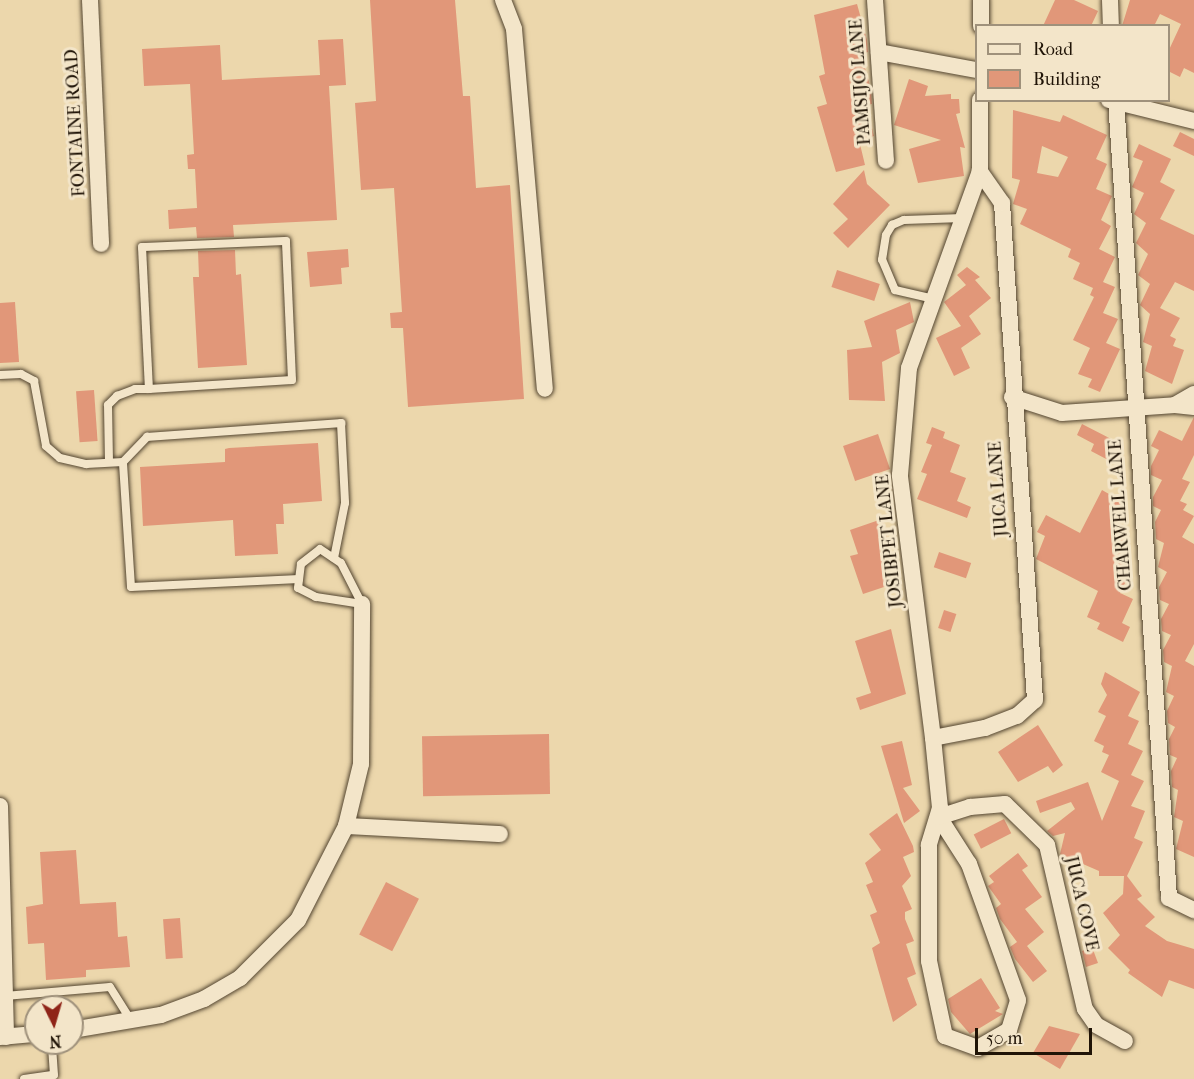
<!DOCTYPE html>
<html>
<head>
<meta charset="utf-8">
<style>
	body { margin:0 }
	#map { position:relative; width:1194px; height:1079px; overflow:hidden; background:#ecd7ac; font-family:"IM FELL French Canon",serif }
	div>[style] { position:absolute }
	.building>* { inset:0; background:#e19779; transform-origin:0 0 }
	.roads { filter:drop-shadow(0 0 2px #534530) drop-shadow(0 0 2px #534530) }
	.lane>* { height:8px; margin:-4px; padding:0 4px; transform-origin:4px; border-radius:4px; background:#f3e5c9 }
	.street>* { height:16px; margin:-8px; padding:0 8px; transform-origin:8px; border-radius:8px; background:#f3e5c9 }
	span { translate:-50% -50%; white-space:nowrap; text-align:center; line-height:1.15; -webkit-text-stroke:6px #f3e5c9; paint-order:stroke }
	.street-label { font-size:18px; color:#201407 }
	.legend { position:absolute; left:975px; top:24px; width:195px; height:78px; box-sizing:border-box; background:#f3e5c9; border:2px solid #9f917b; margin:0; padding:8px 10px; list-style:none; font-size:18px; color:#201407 }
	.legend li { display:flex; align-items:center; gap:12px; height:30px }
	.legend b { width:30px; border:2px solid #9f917b }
	.north { position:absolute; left:24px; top:995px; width:60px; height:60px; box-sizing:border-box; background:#f3e5c9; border:2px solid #9f917b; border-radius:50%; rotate:175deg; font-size:16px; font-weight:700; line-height:24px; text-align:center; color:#201407 }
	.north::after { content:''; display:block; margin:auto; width:21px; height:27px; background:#8f2418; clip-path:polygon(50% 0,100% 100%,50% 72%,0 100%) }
	.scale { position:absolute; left:975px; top:1028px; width:117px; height:27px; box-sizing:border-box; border:3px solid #201407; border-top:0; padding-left:8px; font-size:18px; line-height:21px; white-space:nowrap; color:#201407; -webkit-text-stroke:4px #f3e5c9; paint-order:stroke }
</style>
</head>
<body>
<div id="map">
	<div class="building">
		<i style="clip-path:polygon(370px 0,455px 0,463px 96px,470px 96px,476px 188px,510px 185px,524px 399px,408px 407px,403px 328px,391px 328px,390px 313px,402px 312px,394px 188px,361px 190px,355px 103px,376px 101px)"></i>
		<i style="clip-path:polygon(1055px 0,1074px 0,1098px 11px,1091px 26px,1043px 26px)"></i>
		<i style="clip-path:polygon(1130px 0,1194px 0,1194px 73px,1184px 68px,1180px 77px,1168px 71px,1168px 52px,1181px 24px,1160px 14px,1154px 26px,1122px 26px)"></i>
		<i style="clip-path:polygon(857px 4px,867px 40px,868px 52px,861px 54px,871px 89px,872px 104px,866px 105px,874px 136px,859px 140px,865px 165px,836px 172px,817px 107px,827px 104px,819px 76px,825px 74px,814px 15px)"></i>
		<i style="clip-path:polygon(343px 39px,346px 85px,329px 86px,337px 220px,233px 225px,234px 237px,197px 238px,196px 227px,169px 229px,168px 210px,197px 208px,195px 169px,188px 169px,187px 155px,194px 154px,190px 84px,144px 86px,142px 49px,220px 45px,222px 80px,256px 78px,320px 75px,318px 40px)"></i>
		<i style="clip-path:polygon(909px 79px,928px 86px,925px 96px,951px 94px,951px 99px,959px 99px,960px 113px,956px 114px,965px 148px,960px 147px,964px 176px,918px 183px,909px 149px,941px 140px,894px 125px)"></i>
		<i style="clip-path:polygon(evenodd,1013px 110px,1060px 122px,1063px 115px,1107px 135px,1096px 159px,1107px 164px,1096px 189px,1112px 196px,1101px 220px,1111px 226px,1099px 249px,1115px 257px,1103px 282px,1115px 287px,1103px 313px,1118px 319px,1106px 343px,1120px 349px,1100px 392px,1088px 387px,1092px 379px,1078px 374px,1090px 348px,1073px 340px,1094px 297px,1090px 295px,1093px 288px,1073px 279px,1080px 263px,1068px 257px,1071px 249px,1020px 224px,1027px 209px,1013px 204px,1020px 180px,1012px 178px,1013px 110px,1042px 146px,1068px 157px,1058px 177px,1037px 173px,1042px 146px)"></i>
		<i style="clip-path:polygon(1180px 132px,1194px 139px,1194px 156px,1173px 146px)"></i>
		<i style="clip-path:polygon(1139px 144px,1171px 159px,1160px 182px,1175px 190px,1160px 219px,1194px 235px,1194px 291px,1175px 282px,1160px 308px,1180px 318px,1170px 336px,1176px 339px,1173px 346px,1184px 350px,1172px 384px,1145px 371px,1152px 346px,1143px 342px,1150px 314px,1140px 305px,1150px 284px,1138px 275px,1148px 254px,1136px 243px,1146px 223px,1134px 214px,1144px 193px,1132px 187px,1143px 161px,1133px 157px)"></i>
		<i style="clip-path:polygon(864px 170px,867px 184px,890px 205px,848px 248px,833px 233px,848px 219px,833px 204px)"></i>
		<i style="clip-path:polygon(348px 249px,349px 267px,341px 268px,342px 284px,310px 287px,307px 252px)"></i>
		<i style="clip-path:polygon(235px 250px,236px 275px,241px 274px,247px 365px,198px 368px,193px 277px,199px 277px,198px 251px)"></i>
		<i style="clip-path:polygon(967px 267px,980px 277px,975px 280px,991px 298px,969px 316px,981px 334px,961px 348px,970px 368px,954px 376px,936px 338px,961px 326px,944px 302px,966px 285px,957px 275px)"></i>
		<i style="left:837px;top:270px;width:45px;height:18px;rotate:18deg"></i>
		<i style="clip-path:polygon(15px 302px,19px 362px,0 363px,0 303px)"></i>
		<i style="clip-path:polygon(910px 302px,914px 322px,896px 330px,900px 353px,882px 362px,885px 401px,849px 400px,847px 350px,872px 347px,864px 321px)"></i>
		<i style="left:94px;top:390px;width:51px;height:18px;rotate:86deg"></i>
		<i style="clip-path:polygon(1194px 417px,1194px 455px,1182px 479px,1190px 482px,1180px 501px,1187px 504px,1183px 510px,1194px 516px,1182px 537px,1194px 544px,1194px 644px,1185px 661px,1194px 666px,1194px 857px,1176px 849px,1183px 821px,1174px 817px,1178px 790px,1172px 787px,1171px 771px,1177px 758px,1170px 755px,1169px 739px,1175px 727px,1168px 723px,1167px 711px,1174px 696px,1166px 692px,1172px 666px,1164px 662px,1163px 650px,1171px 635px,1162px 631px,1161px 619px,1169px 604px,1160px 600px,1159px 587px,1167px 572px,1158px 567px,1164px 543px,1156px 539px,1155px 522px,1161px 510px,1153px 506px,1153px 497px,1162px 480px,1151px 475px,1151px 466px,1159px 450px,1151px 446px,1159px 430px,1182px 441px)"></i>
		<i style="clip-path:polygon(1082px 424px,1119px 443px,1110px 461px,1091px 451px,1094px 444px,1077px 435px)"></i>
		<i style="clip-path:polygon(932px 427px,945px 432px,943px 438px,960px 445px,950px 472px,966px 478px,957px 501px,971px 507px,967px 518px,917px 499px,927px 474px,921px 472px,932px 445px,926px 443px)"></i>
		<i style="left:878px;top:434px;width:37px;height:37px;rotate:71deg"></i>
		<i style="clip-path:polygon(318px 443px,322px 501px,283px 504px,284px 524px,276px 524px,278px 554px,235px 556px,233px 520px,143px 526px,140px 467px,225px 462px,225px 449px,229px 448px)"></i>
		<i style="clip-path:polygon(1102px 490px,1128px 505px,1116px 529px,1129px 536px,1117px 561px,1132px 569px,1120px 593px,1133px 599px,1122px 623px,1130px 627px,1123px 642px,1097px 629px,1100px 623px,1087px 617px,1098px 591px,1036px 559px,1045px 536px,1037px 532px,1046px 515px,1080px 533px)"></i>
		<i style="clip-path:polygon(882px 519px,899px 582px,863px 594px,850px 556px,858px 554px,850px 530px)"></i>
		<i style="left:939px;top:552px;width:34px;height:16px;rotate:19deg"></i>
		<i style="left:944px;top:610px;width:13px;height:19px;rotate:18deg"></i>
		<i style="clip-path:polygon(891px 629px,906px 694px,860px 710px,856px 698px,871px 693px,855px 641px)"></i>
		<i style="clip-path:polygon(1105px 672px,1140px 692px,1128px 716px,1139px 721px,1128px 744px,1143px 751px,1131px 775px,1144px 781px,1131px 806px,1145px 811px,1134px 838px,1143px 842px,1127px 876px,1142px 896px,1137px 899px,1155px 917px,1145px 926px,1167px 941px,1194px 949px,1194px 989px,1169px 980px,1162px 997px,1128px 973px,1130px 970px,1108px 948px,1120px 935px,1103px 913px,1123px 894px,1124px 876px,1099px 876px,1099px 871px,1060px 854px,1065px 833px,1053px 836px,1047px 831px,1075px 809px,1071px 802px,1040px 813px,1036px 801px,1088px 782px,1102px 821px,1119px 781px,1101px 772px,1109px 755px,1102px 752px,1104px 746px,1094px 741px,1106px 716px,1098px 712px,1107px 695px,1101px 684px)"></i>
		<i style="clip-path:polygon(1038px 725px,1063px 765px,1053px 773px,1048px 766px,1018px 782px,998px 752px)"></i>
		<i style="left:549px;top:734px;width:60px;height:127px;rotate:89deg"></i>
		<i style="clip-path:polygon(902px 741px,912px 785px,903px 788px,920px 811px,904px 823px,881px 746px)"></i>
		<i style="clip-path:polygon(897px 813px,913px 846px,914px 852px,903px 857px,911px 876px,902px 886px,912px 909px,905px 912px,905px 919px,914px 941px,906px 944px,916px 974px,907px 978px,917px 1005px,893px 1022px,872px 948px,880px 943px,870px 915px,877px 912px,866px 885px,873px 882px,865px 863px,881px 850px,869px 834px)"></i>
		<i style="left:1004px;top:819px;width:16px;height:34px;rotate:63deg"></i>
		<i style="clip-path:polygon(76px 850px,80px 904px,116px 902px,118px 937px,127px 936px,130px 967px,86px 970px,86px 977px,46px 980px,44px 943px,28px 944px,26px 907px,43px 904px,40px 852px)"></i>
		<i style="clip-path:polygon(1018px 853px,1028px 866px,1022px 870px,1042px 897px,1025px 909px,1044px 932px,1027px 946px,1047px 971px,1033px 982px,1015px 959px,1010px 947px,1017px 942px,1000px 919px,996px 908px,1001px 904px,988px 886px,994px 882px,989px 876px)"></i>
		<i style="left:386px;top:882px;width:37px;height:59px;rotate:27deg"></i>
		<i style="left:180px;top:918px;width:40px;height:17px;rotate:86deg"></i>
		<i style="clip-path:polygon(1092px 947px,1098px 963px,1086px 967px,1082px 951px)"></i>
		<i style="clip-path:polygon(981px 978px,1000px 1008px,995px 1011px,1003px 1014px,970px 1034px,951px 1012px,948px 999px)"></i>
		<i style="clip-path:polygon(1049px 1026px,1080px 1034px,1060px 1069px,1033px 1053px)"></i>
	</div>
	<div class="roads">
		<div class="lane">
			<i style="left:934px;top:299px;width:40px;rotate:-167deg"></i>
			<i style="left:895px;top:290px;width:33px;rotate:-113deg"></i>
			<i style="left:882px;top:260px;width:25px;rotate:-81deg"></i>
			<i style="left:886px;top:235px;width:12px;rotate:-59deg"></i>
			<i style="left:892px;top:225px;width:13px;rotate:-23deg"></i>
			<i style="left:904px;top:220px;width:59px;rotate:-1.9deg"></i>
			<i style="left:0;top:375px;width:21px;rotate:-3deg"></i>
			<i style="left:21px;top:374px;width:15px;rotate:28deg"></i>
			<i style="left:34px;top:381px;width:66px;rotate:79.5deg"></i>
			<i style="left:46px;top:446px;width:18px;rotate:41deg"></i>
			<i style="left:60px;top:458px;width:27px;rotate:13deg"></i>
			<i style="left:86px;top:464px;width:37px;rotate:-3deg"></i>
			<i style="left:109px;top:462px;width:57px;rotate:-91deg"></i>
			<i style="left:108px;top:405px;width:13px;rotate:-45deg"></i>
			<i style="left:117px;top:396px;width:19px;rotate:-21deg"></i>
			<i style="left:135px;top:389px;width:14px"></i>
			<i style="left:149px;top:389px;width:143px;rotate:-3.6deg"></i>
			<i style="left:292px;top:380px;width:139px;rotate:-92.5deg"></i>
			<i style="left:286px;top:241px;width:144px;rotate:177.6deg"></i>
			<i style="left:142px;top:247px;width:142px;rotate:87.2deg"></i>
			<i style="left:320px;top:549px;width:25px;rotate:34deg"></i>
			<i style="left:341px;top:563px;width:46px;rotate:62.9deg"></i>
			<i style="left:362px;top:604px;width:47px;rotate:-171.3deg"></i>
			<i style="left:316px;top:597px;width:20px;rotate:-153deg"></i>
			<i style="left:298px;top:588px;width:24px;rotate:-83deg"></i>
			<i style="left:301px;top:564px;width:24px;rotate:-38deg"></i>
			<i style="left:299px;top:579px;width:168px;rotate:177.3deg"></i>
			<i style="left:131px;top:587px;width:125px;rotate:-93.7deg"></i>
			<i style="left:123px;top:462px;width:35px;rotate:-46deg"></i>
			<i style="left:147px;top:437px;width:195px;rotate:-4.1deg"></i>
			<i style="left:341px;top:423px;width:80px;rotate:87.1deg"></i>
			<i style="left:345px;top:503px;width:56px;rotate:101.3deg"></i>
			<i style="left:5px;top:996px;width:105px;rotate:-4.9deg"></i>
			<i style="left:110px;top:987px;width:40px;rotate:58deg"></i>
			<i style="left:24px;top:1079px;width:30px;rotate:-8deg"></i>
			<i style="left:54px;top:1075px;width:32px;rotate:-94deg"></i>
		</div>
		<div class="street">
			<i style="left:90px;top:0;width:244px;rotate:87.4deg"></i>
			<i style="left:503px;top:0;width:31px;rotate:69deg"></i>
			<i style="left:514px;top:29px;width:361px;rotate:85.1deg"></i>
			<i style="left:875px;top:0;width:161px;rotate:86.1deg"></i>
			<i style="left:1110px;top:0;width:26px;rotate:88deg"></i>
			<i style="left:981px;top:26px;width:26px;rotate:-90deg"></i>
			<i style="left:879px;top:52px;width:99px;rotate:10.5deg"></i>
			<i style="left:1109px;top:100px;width:88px;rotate:13.9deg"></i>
			<i style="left:1116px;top:100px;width:800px;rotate:86.2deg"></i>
			<i style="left:1169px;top:898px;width:28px;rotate:26deg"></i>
			<i style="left:1194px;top:394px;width:22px;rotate:150deg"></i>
			<i style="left:1175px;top:405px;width:19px;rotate:6deg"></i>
			<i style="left:1012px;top:397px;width:52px;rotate:17.7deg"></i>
			<i style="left:1062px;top:413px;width:113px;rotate:-4deg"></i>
			<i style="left:933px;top:738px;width:53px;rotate:-10.9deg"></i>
			<i style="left:985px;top:728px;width:34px;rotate:-21deg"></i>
			<i style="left:1017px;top:716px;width:24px;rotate:-42deg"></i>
			<i style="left:1035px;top:700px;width:498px;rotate:-93.8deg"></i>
			<i style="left:1002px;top:203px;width:39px;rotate:-125deg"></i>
			<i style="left:0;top:806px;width:231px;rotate:88.5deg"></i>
			<i style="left:940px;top:808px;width:39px;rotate:107deg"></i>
			<i style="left:929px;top:845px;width:116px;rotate:90deg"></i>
			<i style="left:929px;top:961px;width:77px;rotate:78deg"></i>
			<i style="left:945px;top:1036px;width:35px;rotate:20deg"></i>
			<i style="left:978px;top:1048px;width:36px;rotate:-30deg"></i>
			<i style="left:1009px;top:1030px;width:31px;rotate:-73deg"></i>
			<i style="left:1018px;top:1000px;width:145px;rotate:-109.8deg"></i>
			<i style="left:969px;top:864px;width:56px;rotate:-122.6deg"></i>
			<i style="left:939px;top:817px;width:9px;rotate:-84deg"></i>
			<i style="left:940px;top:808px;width:70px;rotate:-95.7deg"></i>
			<i style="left:933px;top:738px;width:265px;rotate:-97.2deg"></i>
			<i style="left:900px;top:475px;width:107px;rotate:-85.2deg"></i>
			<i style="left:909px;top:368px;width:209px;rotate:-70.2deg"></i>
			<i style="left:980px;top:171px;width:71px;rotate:-90deg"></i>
			<i style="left:939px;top:817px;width:33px;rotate:-18deg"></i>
			<i style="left:970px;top:807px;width:35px;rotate:-5deg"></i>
			<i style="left:1005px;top:804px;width:59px;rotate:44.3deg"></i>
			<i style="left:1047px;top:845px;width:168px;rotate:77deg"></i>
			<i style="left:1085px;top:1009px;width:19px;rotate:55deg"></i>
			<i style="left:1096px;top:1025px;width:33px;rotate:29deg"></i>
			<i style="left:346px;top:826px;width:64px;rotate:-76.4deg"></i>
			<i style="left:361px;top:764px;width:160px;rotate:-89.6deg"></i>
			<i style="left:72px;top:1030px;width:90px;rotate:-9.6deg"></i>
			<i style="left:161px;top:1015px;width:46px;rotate:-20.4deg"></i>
			<i style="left:204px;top:999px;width:42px;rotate:-30.3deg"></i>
			<i style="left:240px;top:978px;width:82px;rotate:-45deg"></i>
			<i style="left:298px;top:920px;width:106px;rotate:-62.9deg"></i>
			<i style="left:346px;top:826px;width:154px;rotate:3deg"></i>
			<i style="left:0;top:1037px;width:36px;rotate:-5deg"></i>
		</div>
	</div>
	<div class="street-label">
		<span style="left:861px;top:82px;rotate:-94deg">PAMSIJO LANE</span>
		<span style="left:76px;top:123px;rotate:-93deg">FONTAINE ROAD</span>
		<span style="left:999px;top:489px;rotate:-94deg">JUCA LANE</span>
		<span style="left:1121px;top:515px;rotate:-94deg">CHARWELL LANE</span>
		<span style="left:890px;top:541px;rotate:-96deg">JOSIBPET LANE</span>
		<span style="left:1081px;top:904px;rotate:77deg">JUCA COVE</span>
	</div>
	<ul class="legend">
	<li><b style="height:8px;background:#f3e5c9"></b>Road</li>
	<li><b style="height:16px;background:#e19779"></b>Building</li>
	</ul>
	<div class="north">N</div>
	<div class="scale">50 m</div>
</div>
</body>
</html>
